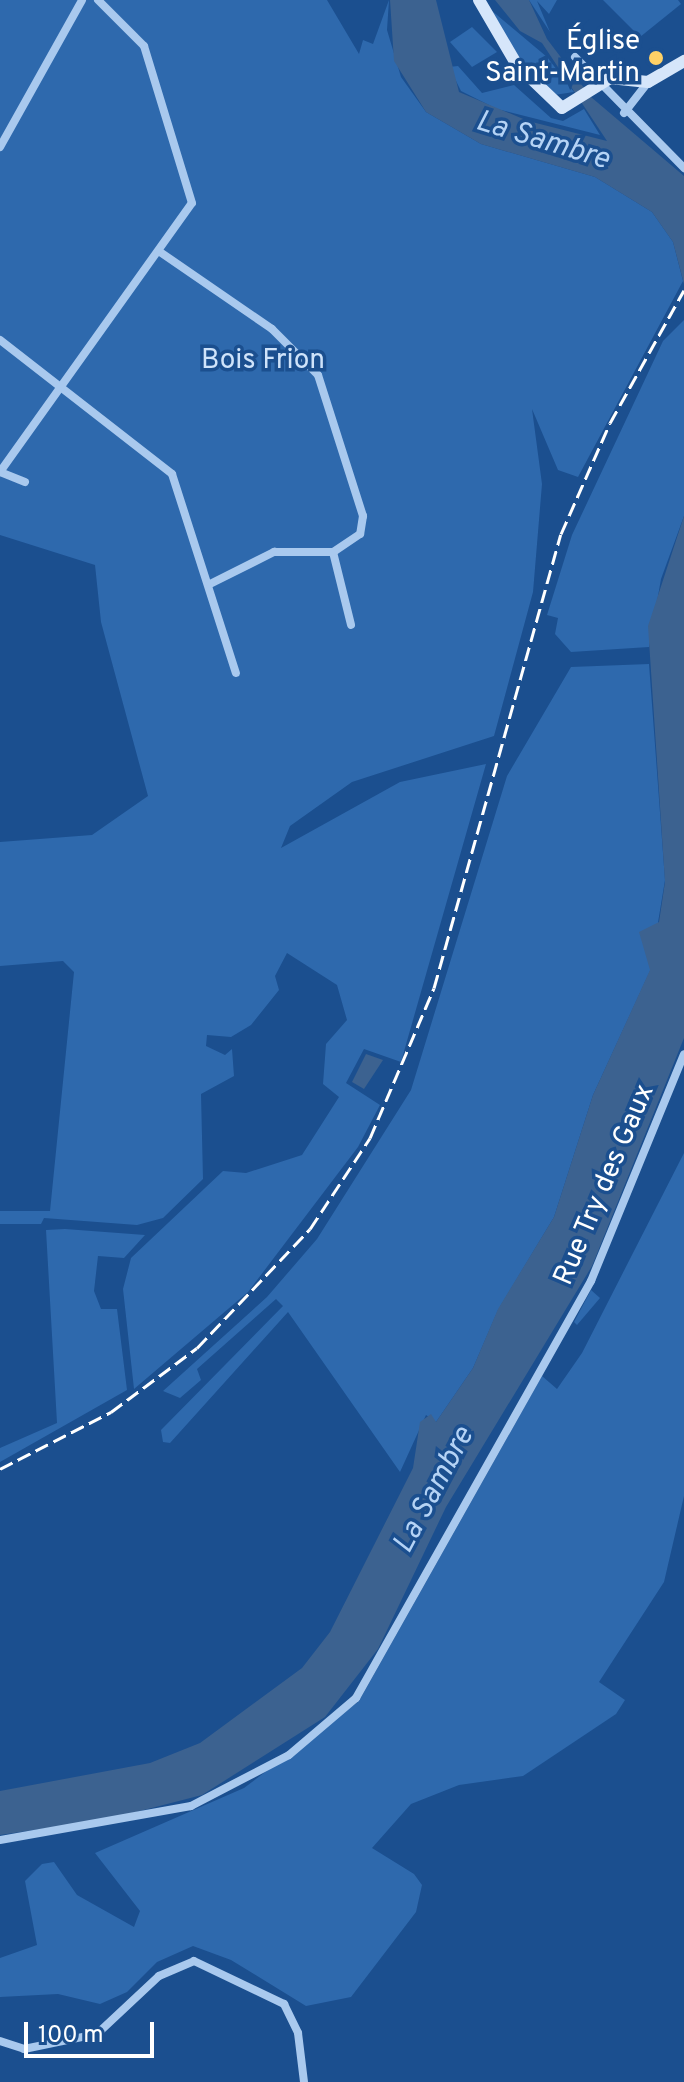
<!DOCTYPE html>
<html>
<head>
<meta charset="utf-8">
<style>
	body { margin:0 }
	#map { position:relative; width:684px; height:2082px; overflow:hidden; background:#1b4f8f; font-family:Overpass,sans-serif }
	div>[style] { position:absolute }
	.green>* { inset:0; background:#2e69ad }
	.water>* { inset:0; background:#3c6290 }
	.street>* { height:8px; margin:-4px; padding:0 4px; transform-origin:4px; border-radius:4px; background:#a9c9ee }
	.secondary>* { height:12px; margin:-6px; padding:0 6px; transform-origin:6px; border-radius:6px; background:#d6e6fa }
	.rail>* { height:3px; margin-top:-1.5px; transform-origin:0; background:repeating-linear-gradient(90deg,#fff 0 14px,transparent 0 20px) }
	.dots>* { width:22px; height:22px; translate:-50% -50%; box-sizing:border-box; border:4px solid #1b4f8f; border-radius:50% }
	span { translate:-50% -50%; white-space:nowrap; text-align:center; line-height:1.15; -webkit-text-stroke:7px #1b4f8f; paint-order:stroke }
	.poi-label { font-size:28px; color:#fff }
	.right { translate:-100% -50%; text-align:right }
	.park-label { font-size:28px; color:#cfe3fa }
	.street-label { font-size:28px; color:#fff }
	.water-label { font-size:30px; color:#b5d3f5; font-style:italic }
	.scale { position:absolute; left:24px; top:2022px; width:130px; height:36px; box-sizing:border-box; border:4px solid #fff; border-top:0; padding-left:10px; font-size:24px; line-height:28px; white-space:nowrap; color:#fff; -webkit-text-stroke:6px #1b4f8f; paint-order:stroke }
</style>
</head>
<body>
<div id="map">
	<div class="green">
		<i style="clip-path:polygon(0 0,327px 0,359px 54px,363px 40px,373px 44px,389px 0,387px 30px,401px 77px,426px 112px,481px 144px,595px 177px,652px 212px,673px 242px,683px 281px,578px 477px,558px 470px,532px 409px,542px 484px,533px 592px,494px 736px,352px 782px,290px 826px,281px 848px,400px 782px,486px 764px,401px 1062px,364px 1049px,346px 1083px,380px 1105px,358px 1147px,248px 1292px,134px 1389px,123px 1289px,131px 1258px,223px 1171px,246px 1173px,302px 1155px,339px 1097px,323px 1084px,326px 1044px,347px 1020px,337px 985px,287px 953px,275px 976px,279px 990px,251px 1025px,231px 1037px,207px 1035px,206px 1046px,225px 1055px,232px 1049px,234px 1076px,201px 1094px,203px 1179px,163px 1218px,137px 1225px,44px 1218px,41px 1224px,0 1224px,0 1211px,50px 1211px,74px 972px,63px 961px,0 966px,0 842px,92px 835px,148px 796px,101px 622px,95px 565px,0 535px)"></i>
		<i style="clip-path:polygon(529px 0,557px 0,549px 14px,537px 1px,550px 32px)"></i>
		<i style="clip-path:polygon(603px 0,678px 0,681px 4px,640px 37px)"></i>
		<i style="clip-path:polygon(491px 10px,547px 57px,574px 92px,554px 95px,520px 60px)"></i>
		<i style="clip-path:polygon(472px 27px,497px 52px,472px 67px,450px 42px)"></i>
		<i style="clip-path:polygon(458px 66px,482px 93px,514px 85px,551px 118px,563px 121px,584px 109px,600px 135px,497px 109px,461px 91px,449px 67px)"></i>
		<i style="clip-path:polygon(684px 320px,684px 516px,661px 579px,649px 647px,571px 652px,555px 634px,558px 618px,547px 615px,572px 535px,663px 341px)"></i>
		<i style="clip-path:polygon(649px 664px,665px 880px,650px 971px,593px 1095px,554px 1217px,498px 1310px,473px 1368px,436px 1422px,426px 1415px,400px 1472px,288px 1312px,170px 1443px,163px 1442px,161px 1430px,283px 1306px,276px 1299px,197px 1369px,201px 1380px,180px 1398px,163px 1391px,267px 1297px,317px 1239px,411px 1090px,507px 776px,571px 667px)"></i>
		<i style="clip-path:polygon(684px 1153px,684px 1496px,664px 1582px,599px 1682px,625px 1700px,616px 1714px,523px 1776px,459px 1785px,411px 1804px,372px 1848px,414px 1874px,422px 1885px,416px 1912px,351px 1997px,306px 2006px,231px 1960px,193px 1946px,157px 1962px,127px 1992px,100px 2004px,58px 1994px,0 1997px,0 1958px,37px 1945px,25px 1881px,42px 1864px,54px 1862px,77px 1895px,134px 1927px,140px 1911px,95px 1853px,244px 1788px,359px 1701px,542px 1376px,557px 1389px,582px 1353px)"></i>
		<i style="clip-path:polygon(65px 1229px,145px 1235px,124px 1258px,98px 1256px,94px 1291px,101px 1309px,117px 1309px,127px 1390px,0 1462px,0 1448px,57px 1423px,46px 1230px)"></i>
		<i style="clip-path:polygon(591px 1290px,600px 1298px,577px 1325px,574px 1322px)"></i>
	</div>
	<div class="water">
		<i style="clip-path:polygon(390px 0,436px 0,459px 92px,528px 121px,607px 141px,542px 43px,520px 31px,495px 0,529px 0,547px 39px,591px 97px,684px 176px,684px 284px,673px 242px,652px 212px,595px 177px,481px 144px,426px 112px,394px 61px)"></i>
		<i style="clip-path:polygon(684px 516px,684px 1038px,592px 1266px,446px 1507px,378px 1649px,325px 1717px,202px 1795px,109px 1819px,0 1835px,0 1791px,150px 1763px,200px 1743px,302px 1668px,330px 1632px,413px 1468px,420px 1422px,431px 1414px,436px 1422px,473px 1368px,498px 1309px,554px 1217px,593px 1095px,650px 970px,639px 932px,659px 922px,665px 882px,648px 626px)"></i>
		<i style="clip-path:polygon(366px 1054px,383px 1060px,364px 1089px,352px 1082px)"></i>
	</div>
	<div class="street">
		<i style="left:575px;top:57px;width:156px;rotate:45.5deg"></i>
		<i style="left:624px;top:113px;width:39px;rotate:-52deg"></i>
		<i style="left:0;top:147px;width:168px;rotate:-60.8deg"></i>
		<i style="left:160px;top:252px;width:136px;rotate:34.5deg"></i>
		<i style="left:272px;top:329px;width:65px;rotate:45deg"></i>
		<i style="left:318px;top:375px;width:148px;rotate:72.3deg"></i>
		<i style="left:363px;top:516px;width:18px;rotate:99deg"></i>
		<i style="left:360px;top:534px;width:32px;rotate:146deg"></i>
		<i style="left:0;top:340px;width:218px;rotate:37.9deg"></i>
		<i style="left:172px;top:474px;width:209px;rotate:72.2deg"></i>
		<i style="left:25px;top:482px;width:27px;rotate:-158deg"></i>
		<i style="left:0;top:472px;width:330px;rotate:-54.5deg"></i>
		<i style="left:192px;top:203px;width:164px;rotate:-107deg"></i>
		<i style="left:144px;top:46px;width:65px;rotate:-135deg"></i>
		<i style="left:333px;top:552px;width:75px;rotate:76.1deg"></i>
		<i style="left:210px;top:584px;width:72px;rotate:-26.6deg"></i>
		<i style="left:274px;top:552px;width:59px"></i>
		<i style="left:0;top:1840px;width:194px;rotate:-10.1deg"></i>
		<i style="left:191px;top:1806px;width:110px;rotate:-27.5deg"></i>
		<i style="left:289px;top:1755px;width:88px;rotate:-40.4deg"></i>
		<i style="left:356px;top:1698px;width:479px;rotate:-60.6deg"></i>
		<i style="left:591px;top:1281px;width:245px;rotate:-67.7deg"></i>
		<i style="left:0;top:2041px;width:25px;rotate:18deg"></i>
		<i style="left:24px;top:2049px;width:75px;rotate:-11.6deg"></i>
		<i style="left:97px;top:2034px;width:85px;rotate:-43.1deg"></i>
		<i style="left:159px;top:1976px;width:38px;rotate:-23deg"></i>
		<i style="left:194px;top:1961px;width:100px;rotate:25.5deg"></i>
		<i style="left:284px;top:2004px;width:32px;rotate:64deg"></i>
		<i style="left:298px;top:2033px;width:49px;rotate:83deg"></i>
	</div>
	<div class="secondary">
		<i style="left:479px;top:0;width:75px;rotate:59.7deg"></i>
		<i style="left:517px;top:65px;width:62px;rotate:43.7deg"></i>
		<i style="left:562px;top:108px;width:57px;rotate:-32deg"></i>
		<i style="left:610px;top:78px;width:38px;rotate:6deg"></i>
		<i style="left:648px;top:82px;width:42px;rotate:-30.3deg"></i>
	</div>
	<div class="rail">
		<i style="left:0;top:1469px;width:125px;rotate:-27.2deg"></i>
		<i style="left:111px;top:1412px;width:107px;rotate:-36.7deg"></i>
		<i style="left:197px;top:1348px;width:164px;rotate:-46.5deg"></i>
		<i style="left:310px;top:1229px;width:109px;rotate:-56.6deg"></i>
		<i style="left:370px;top:1138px;width:163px;rotate:-66.9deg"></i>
		<i style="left:434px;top:988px;width:471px;rotate:-74.4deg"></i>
		<i style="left:561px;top:534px;width:121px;rotate:-66.2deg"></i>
		<i style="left:610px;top:423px;width:152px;rotate:-60.9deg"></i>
	</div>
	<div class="dots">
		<i style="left:656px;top:58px;background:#ffd166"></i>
	</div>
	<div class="poi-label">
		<span class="right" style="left:640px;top:58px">Église<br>Saint-Martin</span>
	</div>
	<div class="park-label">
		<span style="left:263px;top:361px">Bois Frion</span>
	</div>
	<div class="street-label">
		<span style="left:605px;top:1185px;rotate:-67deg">Rue Try des Gaux</span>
	</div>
	<div class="water-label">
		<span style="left:542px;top:142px;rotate:17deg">La Sambre</span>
		<span style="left:435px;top:1491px;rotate:-62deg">La Sambre</span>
	</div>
	<div class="scale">100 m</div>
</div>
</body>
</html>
